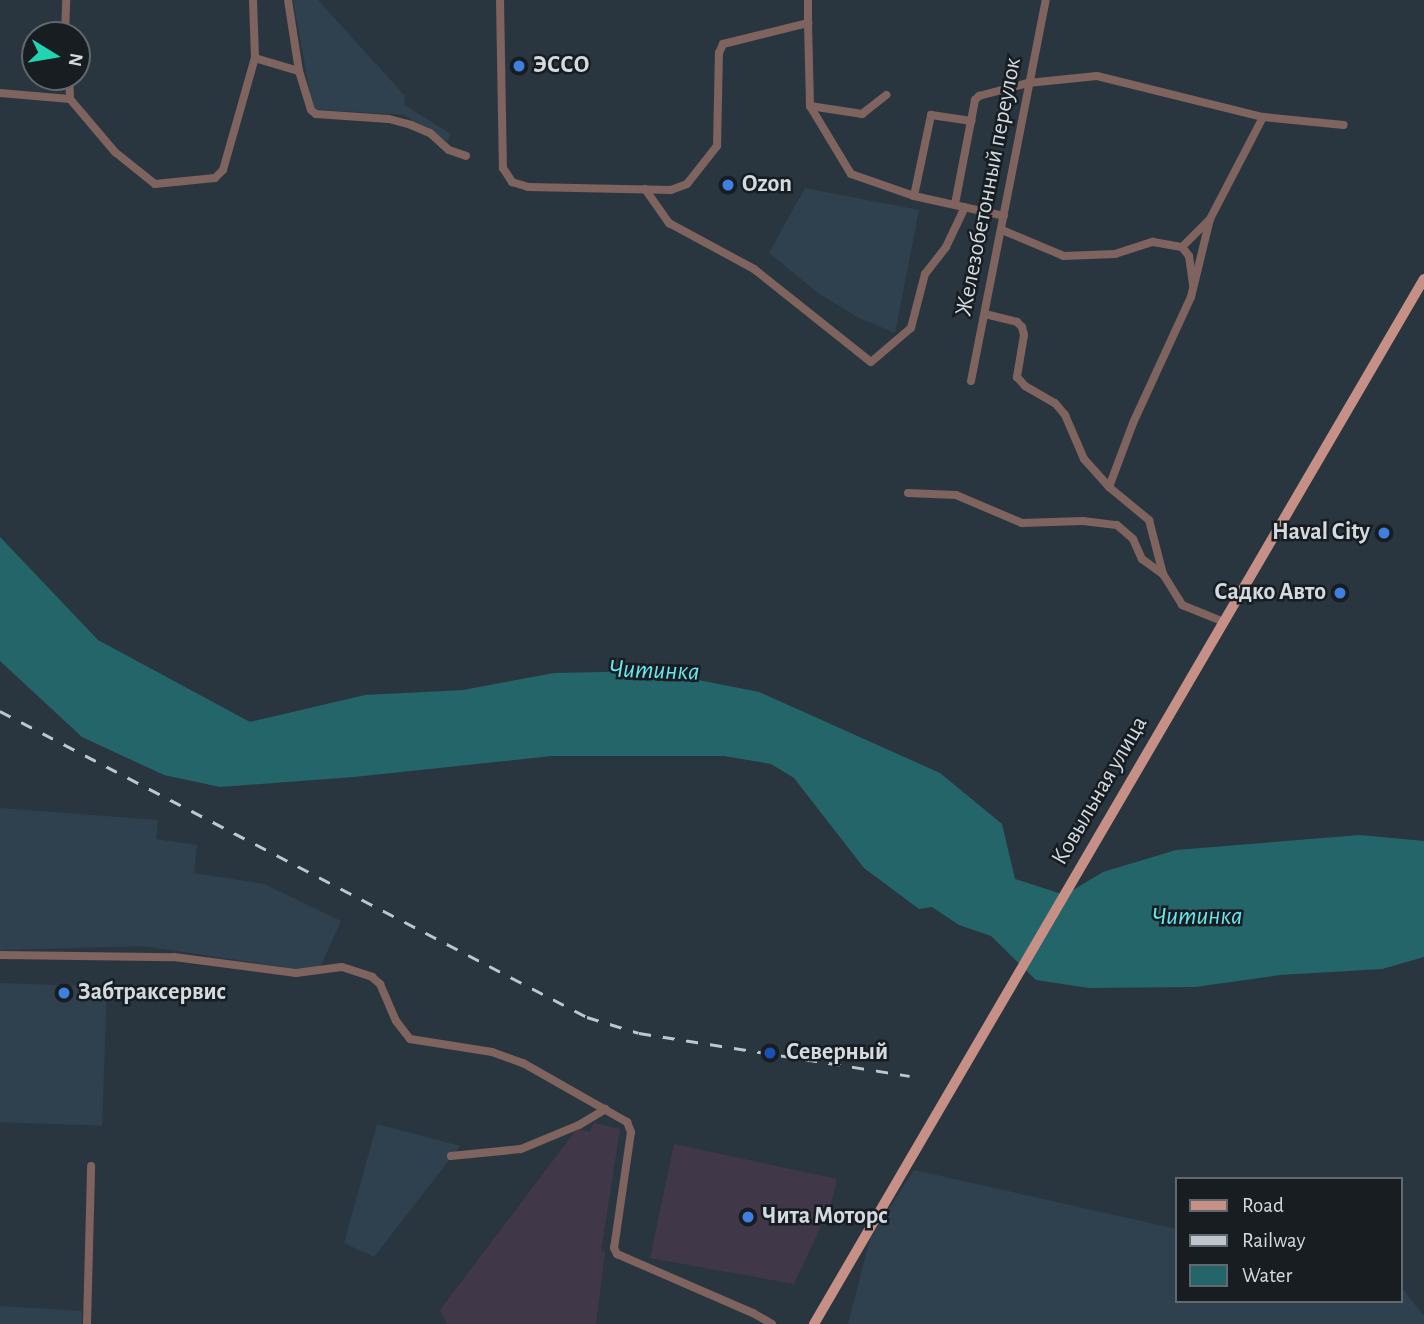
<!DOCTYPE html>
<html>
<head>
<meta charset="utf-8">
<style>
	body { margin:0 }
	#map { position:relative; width:1424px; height:1324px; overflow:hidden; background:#2a363f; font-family:"Alegreya Sans",sans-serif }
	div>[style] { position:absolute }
	.commercial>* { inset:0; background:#403848 }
	.built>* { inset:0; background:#2f414e; transform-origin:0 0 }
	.water>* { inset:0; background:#236569 }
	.minor>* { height:8px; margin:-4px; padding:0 4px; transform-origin:4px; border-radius:4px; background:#7f635e }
	.major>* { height:10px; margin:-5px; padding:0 5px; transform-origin:5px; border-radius:5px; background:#c79086 }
	.rail>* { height:2.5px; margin-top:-1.25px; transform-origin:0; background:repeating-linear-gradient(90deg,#bfc7ce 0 12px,transparent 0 24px) }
	.dots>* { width:19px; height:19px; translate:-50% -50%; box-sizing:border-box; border:4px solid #171d21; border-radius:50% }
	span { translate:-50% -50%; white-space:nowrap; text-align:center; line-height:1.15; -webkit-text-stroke:5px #171d21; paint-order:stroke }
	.poi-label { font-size:24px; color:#d3dbe1; font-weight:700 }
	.left { translate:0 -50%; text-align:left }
	.right { translate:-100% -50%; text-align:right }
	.street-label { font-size:24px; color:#d3dbe1 }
	.water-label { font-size:26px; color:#69e7ef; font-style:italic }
	.legend { position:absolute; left:1175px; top:1177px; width:228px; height:126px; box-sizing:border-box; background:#171d21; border:2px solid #62696e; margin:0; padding:9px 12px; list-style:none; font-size:21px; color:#d3dbe1 }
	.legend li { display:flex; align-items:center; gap:14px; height:35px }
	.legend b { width:35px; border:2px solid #62696e }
	.north { position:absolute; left:21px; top:21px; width:70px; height:70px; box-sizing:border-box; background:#171d21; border:2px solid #62696e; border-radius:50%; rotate:101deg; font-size:19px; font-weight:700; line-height:28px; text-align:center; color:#d3dbe1 }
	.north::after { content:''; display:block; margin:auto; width:24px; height:32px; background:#20d5b0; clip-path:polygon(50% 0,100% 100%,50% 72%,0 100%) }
</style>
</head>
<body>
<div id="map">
	<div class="commercial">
		<i style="clip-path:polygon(594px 1123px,620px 1129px,601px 1251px,605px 1252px,596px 1324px,447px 1324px,440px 1310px,577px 1129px,590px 1132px)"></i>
		<i style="clip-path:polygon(674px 1144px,837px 1179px,830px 1207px,794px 1284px,650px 1258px)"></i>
	</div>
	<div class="built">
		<i style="clip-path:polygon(293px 0,318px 0,405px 96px,404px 105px,451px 134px,447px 142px,404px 115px,313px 109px)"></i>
		<i style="clip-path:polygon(805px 188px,919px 210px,895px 333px,859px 318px,818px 293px,769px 253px)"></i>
		<i style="clip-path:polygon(0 808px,158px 820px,156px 839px,197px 845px,194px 873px,264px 884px,341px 921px,318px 972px,142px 946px,0 950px)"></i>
		<i style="left:0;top:983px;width:107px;height:139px;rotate:2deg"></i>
		<i style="clip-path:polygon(377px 1124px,460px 1146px,374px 1257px,344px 1243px)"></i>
		<i style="clip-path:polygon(914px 1170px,1177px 1229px,1177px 1301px,1401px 1301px,1401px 1287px,1424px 1316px,1424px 1324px,848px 1324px,870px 1239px)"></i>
		<i style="clip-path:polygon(0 1306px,82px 1311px,82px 1324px,0 1324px)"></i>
	</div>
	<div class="water">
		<i style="clip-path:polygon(0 537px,98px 640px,250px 722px,365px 695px,463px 690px,554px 673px,653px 671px,759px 692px,940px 773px,1002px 824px,1015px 879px,1065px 895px,1103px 872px,1176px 850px,1360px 835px,1424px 841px,1424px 957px,1382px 969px,1280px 975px,1195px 987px,1089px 988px,1036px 980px,991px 936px,959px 925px,932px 907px,919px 909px,864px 868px,794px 778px,771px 764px,724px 756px,552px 756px,354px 777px,220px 787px,164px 775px,82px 737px,0 661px)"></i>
	</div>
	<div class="minor">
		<i style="left:288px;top:0;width:72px;rotate:81.2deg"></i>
		<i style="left:299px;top:71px;width:41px;rotate:72.9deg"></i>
		<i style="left:311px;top:110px;width:6px;rotate:39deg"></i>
		<i style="left:316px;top:114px;width:73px;rotate:3.9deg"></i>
		<i style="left:389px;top:119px;width:23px;rotate:15deg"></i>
		<i style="left:411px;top:125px;width:21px;rotate:23deg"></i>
		<i style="left:430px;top:133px;width:25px;rotate:42deg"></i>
		<i style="left:449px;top:150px;width:18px;rotate:19deg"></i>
		<i style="left:500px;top:0;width:168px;rotate:89deg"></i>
		<i style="left:503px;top:168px;width:17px;rotate:57deg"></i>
		<i style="left:512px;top:182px;width:17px;rotate:17deg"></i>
		<i style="left:528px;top:187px;width:143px;rotate:1.2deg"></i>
		<i style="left:671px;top:190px;width:17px;rotate:-21deg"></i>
		<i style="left:687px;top:184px;width:48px;rotate:-51.7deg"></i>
		<i style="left:717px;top:146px;width:93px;rotate:-88.8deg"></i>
		<i style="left:719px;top:53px;width:10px;rotate:-66deg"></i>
		<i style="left:723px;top:44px;width:88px;rotate:-13.9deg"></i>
		<i style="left:808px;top:23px;width:23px;rotate:-90deg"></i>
		<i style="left:808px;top:23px;width:83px;rotate:88.6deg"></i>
		<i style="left:810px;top:106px;width:79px;rotate:58.9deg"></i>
		<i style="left:851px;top:174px;width:67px;rotate:19.2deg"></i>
		<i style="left:914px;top:196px;width:92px;rotate:12.5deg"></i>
		<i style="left:65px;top:35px;width:35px;rotate:-88deg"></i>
		<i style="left:255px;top:58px;width:46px;rotate:16.5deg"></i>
		<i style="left:69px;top:77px;width:22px;rotate:87deg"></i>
		<i style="left:0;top:93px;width:70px;rotate:4.9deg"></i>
		<i style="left:70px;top:99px;width:70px;rotate:49.7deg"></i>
		<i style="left:115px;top:152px;width:51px;rotate:38.7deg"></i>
		<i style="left:155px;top:184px;width:60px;rotate:-5.7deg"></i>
		<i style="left:215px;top:178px;width:11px;rotate:-45deg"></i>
		<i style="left:223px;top:170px;width:116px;rotate:-74.1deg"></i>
		<i style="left:255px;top:58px;width:58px;rotate:-92deg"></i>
		<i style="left:810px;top:106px;width:53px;rotate:8.7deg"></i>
		<i style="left:862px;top:114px;width:31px;rotate:-38deg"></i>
		<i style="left:645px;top:189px;width:42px;rotate:54.8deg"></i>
		<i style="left:669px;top:223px;width:97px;rotate:28.4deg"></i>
		<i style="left:754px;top:269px;width:149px;rotate:38.5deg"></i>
		<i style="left:871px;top:362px;width:52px;rotate:-40.4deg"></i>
		<i style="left:911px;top:328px;width:56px;rotate:-75.5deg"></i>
		<i style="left:925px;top:274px;width:34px;rotate:-52deg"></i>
		<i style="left:946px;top:247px;width:44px;rotate:-64.6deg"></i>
		<i style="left:914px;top:196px;width:83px;rotate:-78.1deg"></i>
		<i style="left:931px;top:115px;width:41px;rotate:8.3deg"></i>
		<i style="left:955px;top:204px;width:106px;rotate:-79.1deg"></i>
		<i style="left:975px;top:100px;width:6px;rotate:-45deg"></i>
		<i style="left:979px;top:96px;width:51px;rotate:-14.9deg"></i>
		<i style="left:1028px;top:83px;width:69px;rotate:-5.8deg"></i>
		<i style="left:1097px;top:76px;width:171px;rotate:13.9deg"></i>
		<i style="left:1263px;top:117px;width:81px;rotate:5.6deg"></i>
		<i style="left:1002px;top:230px;width:67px;rotate:22.8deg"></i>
		<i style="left:1064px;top:256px;width:51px;rotate:-2.2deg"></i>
		<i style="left:1115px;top:254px;width:40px;rotate:-18deg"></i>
		<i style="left:1153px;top:242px;width:29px;rotate:10deg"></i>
		<i style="left:1182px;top:247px;width:40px;rotate:-45deg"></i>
		<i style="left:1210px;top:219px;width:115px;rotate:-62.5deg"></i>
		<i style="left:1182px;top:247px;width:11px;rotate:52deg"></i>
		<i style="left:1189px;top:256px;width:30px;rotate:82deg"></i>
		<i style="left:985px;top:314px;width:33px;rotate:14deg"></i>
		<i style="left:1017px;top:322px;width:7px;rotate:45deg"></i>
		<i style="left:1022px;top:327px;width:8px;rotate:76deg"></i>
		<i style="left:1024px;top:335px;width:43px;rotate:99.5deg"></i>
		<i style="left:1017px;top:377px;width:12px;rotate:48deg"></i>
		<i style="left:1025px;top:386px;width:34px;rotate:30deg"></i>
		<i style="left:1055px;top:403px;width:16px;rotate:50deg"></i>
		<i style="left:1065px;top:415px;width:48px;rotate:66.6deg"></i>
		<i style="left:1084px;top:459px;width:38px;rotate:48deg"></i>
		<i style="left:1109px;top:487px;width:52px;rotate:39.5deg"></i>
		<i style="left:1149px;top:520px;width:56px;rotate:75.5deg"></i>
		<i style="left:1163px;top:574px;width:36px;rotate:58deg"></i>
		<i style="left:1182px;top:605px;width:45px;rotate:22deg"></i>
		<i style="left:971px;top:381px;width:388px;rotate:-78.9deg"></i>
		<i style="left:1109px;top:487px;width:68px;rotate:-69.4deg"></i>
		<i style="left:1133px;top:423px;width:139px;rotate:-65.3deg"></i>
		<i style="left:1191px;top:297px;width:80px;rotate:-76.3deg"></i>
		<i style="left:908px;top:493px;width:48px;rotate:2.4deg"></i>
		<i style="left:956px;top:495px;width:72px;rotate:23deg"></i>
		<i style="left:1022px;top:523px;width:61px;rotate:-1.9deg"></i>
		<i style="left:1083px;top:521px;width:34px;rotate:7deg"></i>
		<i style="left:1117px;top:525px;width:21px;rotate:41deg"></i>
		<i style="left:1133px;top:539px;width:22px;rotate:66deg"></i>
		<i style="left:1142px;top:559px;width:26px;rotate:36deg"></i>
		<i style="left:0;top:955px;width:174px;rotate:0.7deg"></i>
		<i style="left:174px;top:957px;width:123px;rotate:7.5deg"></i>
		<i style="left:296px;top:973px;width:46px;rotate:-7.4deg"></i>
		<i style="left:342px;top:967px;width:32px;rotate:18deg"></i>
		<i style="left:372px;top:977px;width:11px;rotate:41deg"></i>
		<i style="left:380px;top:984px;width:40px;rotate:66.6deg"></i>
		<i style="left:396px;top:1021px;width:23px;rotate:52deg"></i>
		<i style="left:410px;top:1039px;width:83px;rotate:9deg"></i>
		<i style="left:492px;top:1052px;width:33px;rotate:20deg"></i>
		<i style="left:523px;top:1063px;width:120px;rotate:29.6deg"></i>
		<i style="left:627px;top:1122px;width:11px;rotate:68deg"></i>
		<i style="left:631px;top:1132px;width:117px;rotate:98.3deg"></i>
		<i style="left:614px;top:1248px;width:7px;rotate:63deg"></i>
		<i style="left:617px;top:1254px;width:148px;rotate:23.5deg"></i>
		<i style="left:753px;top:1313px;width:22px;rotate:30deg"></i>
		<i style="left:451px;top:1156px;width:70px;rotate:-5.7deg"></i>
		<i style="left:521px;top:1149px;width:63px;rotate:-22.5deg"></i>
		<i style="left:579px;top:1125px;width:31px;rotate:-31deg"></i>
		<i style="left:87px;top:1324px;width:158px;rotate:-88.5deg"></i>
	</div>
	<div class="major">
		<i style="left:814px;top:1324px;width:1210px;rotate:-59.73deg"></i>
	</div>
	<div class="rail">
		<i style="left:0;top:711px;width:662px;rotate:27.53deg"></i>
		<i style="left:587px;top:1017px;width:54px;rotate:17.1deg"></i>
		<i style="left:639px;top:1033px;width:274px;rotate:9deg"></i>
	</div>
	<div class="dots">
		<i style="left:519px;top:66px;background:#3f7fe0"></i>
		<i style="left:728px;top:185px;background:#3f7fe0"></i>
		<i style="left:1384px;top:533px;background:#3f7fe0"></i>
		<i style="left:1340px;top:593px;background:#3f7fe0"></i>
		<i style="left:64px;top:993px;background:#3f7fe0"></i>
		<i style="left:770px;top:1053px;background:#1a4fb4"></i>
		<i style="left:748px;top:1217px;background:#3f7fe0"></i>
	</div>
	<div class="poi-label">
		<span class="left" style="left:533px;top:66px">ЭССО</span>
		<span class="left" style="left:742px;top:185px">Ozon</span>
		<span class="right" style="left:1370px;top:533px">Haval Сity</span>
		<span class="right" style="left:1326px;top:593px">Садко Авто</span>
		<span class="left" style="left:78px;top:993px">Забтраксервис</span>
		<span class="left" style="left:786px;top:1053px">Северный</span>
		<span class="left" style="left:762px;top:1217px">Чита Моторс</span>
	</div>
	<div class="street-label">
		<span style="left:989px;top:187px;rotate:-79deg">Железобетонный переулок</span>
		<span style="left:1100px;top:791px;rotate:-60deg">Ковыльная улица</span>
	</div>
	<div class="water-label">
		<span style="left:654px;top:671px;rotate:2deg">Читинка</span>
		<span style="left:1197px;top:917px">Читинка</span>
	</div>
	<ul class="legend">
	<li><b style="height:9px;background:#c79086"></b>Road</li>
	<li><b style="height:9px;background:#bfc7ce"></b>Railway</li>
	<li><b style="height:19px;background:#236569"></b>Water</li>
	</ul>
	<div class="north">N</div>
</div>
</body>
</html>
